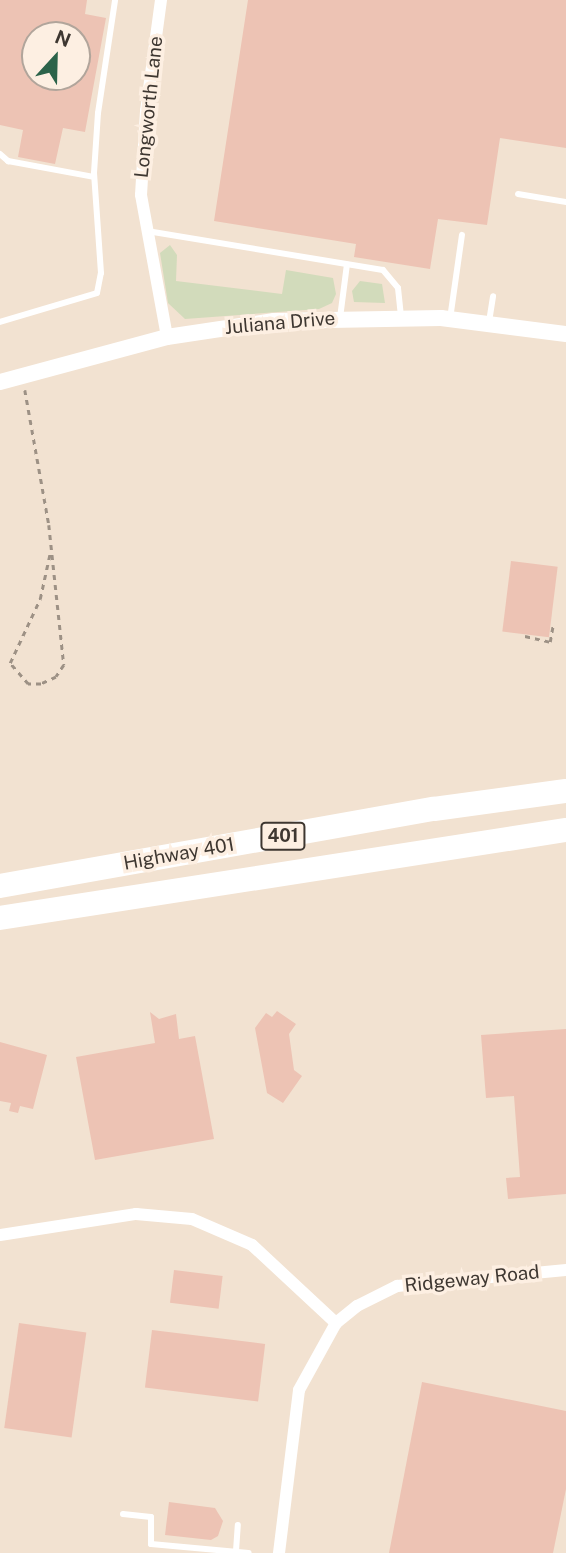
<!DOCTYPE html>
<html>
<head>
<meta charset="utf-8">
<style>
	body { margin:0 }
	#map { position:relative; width:566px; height:1553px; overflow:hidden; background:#f2e2d1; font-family:"Public Sans",sans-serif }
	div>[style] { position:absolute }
	.green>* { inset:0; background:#d2dbbb }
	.building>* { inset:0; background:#edc3b4; transform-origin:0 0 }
	.path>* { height:2.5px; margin-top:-1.25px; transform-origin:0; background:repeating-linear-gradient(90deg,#9d9185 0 5px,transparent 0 10px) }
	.service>* { height:6px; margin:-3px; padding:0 3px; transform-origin:3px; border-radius:3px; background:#fff }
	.minor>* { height:12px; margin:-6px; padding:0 6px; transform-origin:6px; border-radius:6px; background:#fff }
	.tertiary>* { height:16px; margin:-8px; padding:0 8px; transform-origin:8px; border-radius:8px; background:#fff }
	.motorway>* { height:24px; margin:-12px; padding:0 12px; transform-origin:12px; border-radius:12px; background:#fff }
	span { translate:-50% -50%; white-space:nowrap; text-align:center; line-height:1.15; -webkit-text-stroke:7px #fdefe2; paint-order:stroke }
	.shield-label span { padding:2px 5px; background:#fdefe2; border:2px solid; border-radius:5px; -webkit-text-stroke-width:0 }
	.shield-label { font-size:18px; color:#3e3731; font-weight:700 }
	.street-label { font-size:19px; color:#3e3731 }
	.north { position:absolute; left:21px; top:21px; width:70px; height:70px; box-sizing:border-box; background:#fdefe2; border:2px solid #b1a59b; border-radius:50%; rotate:22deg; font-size:19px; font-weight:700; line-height:28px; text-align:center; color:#3e3731 }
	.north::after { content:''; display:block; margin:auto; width:24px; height:32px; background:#2c634a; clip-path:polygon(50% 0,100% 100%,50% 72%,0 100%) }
</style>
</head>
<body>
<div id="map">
	<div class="green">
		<i style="clip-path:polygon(170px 245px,177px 255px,176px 281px,282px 294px,286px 270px,333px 278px,336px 294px,332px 303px,319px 309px,185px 319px,168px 303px,160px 253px)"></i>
		<i style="clip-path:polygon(360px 281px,382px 284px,385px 303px,354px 302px,352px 291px)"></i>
	</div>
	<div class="building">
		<i style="clip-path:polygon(evenodd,0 0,87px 0,85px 14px,106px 18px,85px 132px,63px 128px,55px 164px,18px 157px,23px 130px,0 125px,0 0,35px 35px,77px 35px,77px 77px,35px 77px,35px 35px)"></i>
		<i style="clip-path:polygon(248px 0,566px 0,566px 148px,500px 138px,487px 225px,438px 219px,430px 269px,354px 257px,356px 244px,214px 221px)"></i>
		<i style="left:511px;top:561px;width:47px;height:71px;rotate:7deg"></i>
		<i style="clip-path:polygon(277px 1011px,296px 1024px,289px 1034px,294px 1070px,302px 1076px,283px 1103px,267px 1093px,255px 1028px,266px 1013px,272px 1017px)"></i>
		<i style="clip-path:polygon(150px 1012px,159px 1019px,176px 1014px,179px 1039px,195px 1036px,214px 1139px,95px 1160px,76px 1057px,155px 1043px)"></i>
		<i style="clip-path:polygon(566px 1029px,566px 1194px,508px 1199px,506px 1178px,520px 1177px,514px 1096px,486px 1098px,481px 1035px)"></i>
		<i style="clip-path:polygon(0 1042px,47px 1055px,33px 1109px,20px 1106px,18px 1113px,9px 1111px,11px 1103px,0 1101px)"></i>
		<i style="left:174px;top:1270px;width:49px;height:33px;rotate:7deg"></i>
		<i style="left:19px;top:1323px;width:68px;height:106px;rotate:8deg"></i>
		<i style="left:152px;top:1330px;width:114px;height:58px;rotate:7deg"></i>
		<i style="clip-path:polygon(422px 1382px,566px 1411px,566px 1489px,553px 1553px,389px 1553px)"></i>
		<i style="clip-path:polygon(169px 1502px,215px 1508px,223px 1521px,218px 1536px,211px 1540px,165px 1535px)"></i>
	</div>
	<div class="path">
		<i style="left:25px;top:390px;width:137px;rotate:79.9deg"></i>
		<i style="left:49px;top:525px;width:141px;rotate:83.9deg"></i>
		<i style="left:64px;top:665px;width:14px;rotate:124deg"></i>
		<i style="left:56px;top:677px;width:17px;rotate:155deg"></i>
		<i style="left:41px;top:684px;width:13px;rotate:180deg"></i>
		<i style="left:28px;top:684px;width:28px;rotate:-131deg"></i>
		<i style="left:10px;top:663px;width:71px;rotate:-64.9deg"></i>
		<i style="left:40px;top:599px;width:47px;rotate:-77.7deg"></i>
		<i style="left:525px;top:636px;width:26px;rotate:13deg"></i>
		<i style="left:550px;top:642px;width:17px;rotate:-80deg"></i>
	</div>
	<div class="service">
		<i style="left:0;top:154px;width:11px;rotate:41deg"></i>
		<i style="left:8px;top:161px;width:87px;rotate:10.5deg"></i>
		<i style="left:518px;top:194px;width:49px;rotate:9.5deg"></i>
		<i style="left:147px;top:231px;width:239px;rotate:9.4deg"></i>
		<i style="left:383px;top:270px;width:23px;rotate:50deg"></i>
		<i style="left:398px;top:288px;width:29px;rotate:84deg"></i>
		<i style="left:340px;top:318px;width:54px;rotate:-82.6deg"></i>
		<i style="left:450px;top:319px;width:85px;rotate:-81.9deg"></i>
		<i style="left:0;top:322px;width:101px;rotate:-16.6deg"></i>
		<i style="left:97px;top:293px;width:20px;rotate:-79deg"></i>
		<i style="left:101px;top:273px;width:100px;rotate:-94deg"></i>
		<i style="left:94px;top:173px;width:60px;rotate:-86.2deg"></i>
		<i style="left:98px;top:113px;width:114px;rotate:-81.4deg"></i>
		<i style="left:489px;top:322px;width:26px;rotate:-81deg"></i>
		<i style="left:123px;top:1514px;width:28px;rotate:6deg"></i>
		<i style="left:151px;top:1517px;width:27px;rotate:90deg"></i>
		<i style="left:151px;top:1544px;width:98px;rotate:5.2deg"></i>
		<i style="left:236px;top:1551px;width:26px;rotate:-86deg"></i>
	</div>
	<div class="minor">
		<i style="left:161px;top:0;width:112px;rotate:97.7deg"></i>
		<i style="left:146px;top:111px;width:84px;rotate:93.4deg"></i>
		<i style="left:141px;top:195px;width:144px;rotate:79.6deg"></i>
		<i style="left:0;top:1235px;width:138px;rotate:-8.8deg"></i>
		<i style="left:136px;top:1214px;width:56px;rotate:5.1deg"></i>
		<i style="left:192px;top:1219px;width:65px;rotate:23.4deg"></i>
		<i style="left:252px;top:1245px;width:115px;rotate:42.9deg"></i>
		<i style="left:279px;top:1553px;width:164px;rotate:-83deg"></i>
		<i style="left:299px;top:1390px;width:77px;rotate:-61.1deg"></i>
		<i style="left:336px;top:1323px;width:27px;rotate:-39deg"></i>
		<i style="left:357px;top:1306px;width:45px;rotate:-26.6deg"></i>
		<i style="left:397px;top:1286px;width:170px;rotate:-5.4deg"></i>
	</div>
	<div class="tertiary">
		<i style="left:0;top:382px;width:173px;rotate:-15.1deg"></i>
		<i style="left:167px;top:337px;width:108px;rotate:-8.5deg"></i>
		<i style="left:274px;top:321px;width:167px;rotate:-1deg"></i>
		<i style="left:441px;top:318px;width:126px;rotate:7.3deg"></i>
	</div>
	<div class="motorway">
		<i style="left:0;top:886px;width:441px;rotate:-10.1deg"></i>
		<i style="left:434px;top:809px;width:133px;rotate:-7.8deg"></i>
		<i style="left:0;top:918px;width:573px;rotate:-8.84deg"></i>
	</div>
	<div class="shield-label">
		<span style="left:283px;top:836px">401</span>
	</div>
	<div class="street-label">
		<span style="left:149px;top:107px;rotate:-84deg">Longworth Lane</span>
		<span style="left:280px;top:323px;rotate:-5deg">Juliana Drive</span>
		<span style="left:179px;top:854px;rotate:-10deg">Highway 401</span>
		<span style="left:472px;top:1279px;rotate:-6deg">Ridgeway Road</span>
	</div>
	<div class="north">N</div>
</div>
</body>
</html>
